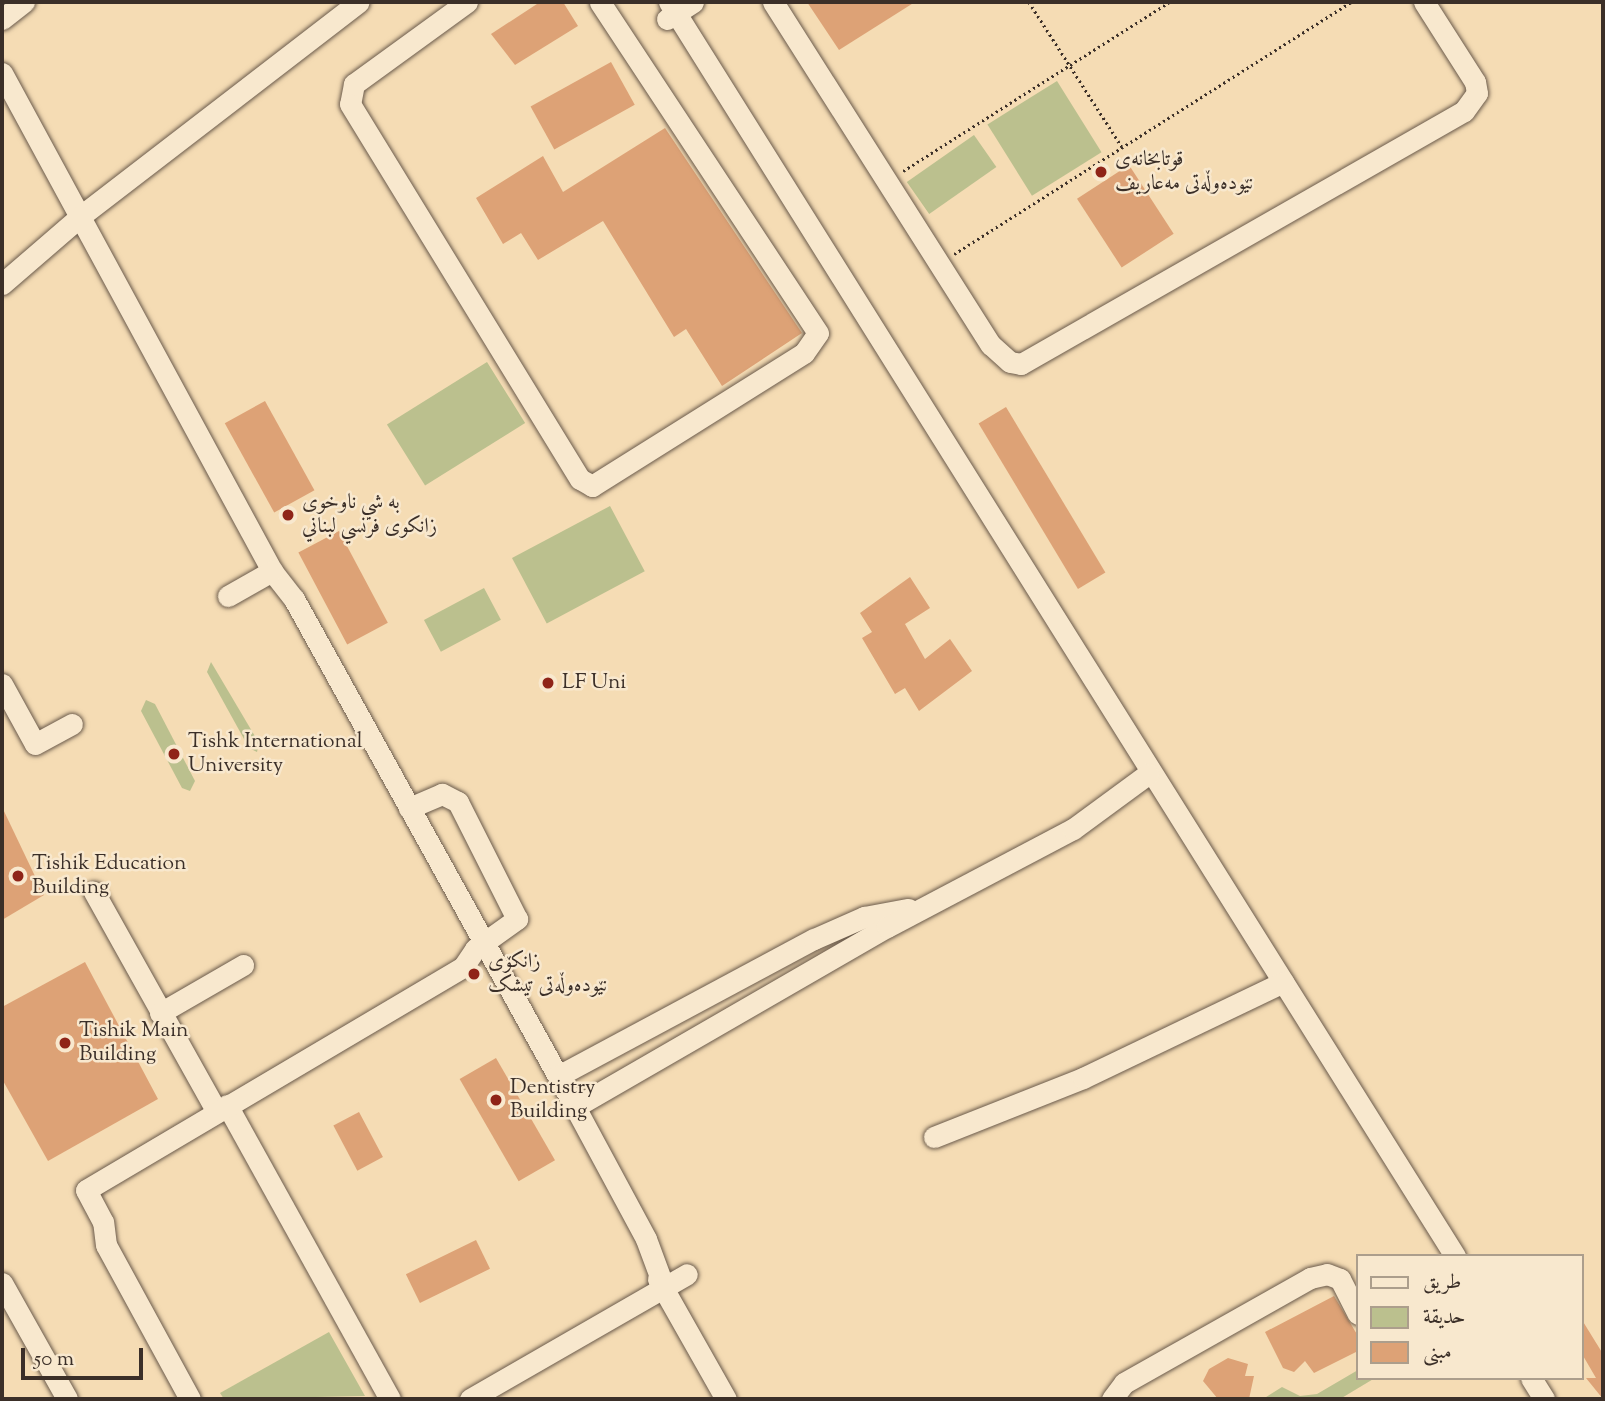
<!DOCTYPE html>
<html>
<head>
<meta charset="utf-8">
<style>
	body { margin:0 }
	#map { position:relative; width:1605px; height:1401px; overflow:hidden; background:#f5dcb4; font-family:"Sorts Mill Goudy",Amiri,serif }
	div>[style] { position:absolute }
	.green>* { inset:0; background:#bbc08e; transform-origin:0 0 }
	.building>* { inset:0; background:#dda276; transform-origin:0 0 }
	.path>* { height:2.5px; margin-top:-1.25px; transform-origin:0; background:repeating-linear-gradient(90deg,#3b2f28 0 2px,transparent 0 5.5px) }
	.roads { filter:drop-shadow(0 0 2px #6a5a4b) drop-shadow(0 0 2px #6a5a4b) }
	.minor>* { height:21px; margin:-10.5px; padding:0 10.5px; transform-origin:10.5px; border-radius:10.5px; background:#f8e8ce }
	.dots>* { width:19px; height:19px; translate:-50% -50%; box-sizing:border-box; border:4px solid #f8e8ce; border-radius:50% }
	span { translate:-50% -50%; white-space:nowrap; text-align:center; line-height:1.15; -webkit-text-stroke:5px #f8e8ce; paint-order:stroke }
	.poi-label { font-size:21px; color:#3b2f28 }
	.left { translate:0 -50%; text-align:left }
	.frame { position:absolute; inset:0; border:4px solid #3b2f28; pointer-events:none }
	.legend { position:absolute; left:1356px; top:1254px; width:228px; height:126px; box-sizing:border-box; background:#f8e8ce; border:2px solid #ac9e8c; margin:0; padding:9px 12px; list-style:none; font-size:21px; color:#3b2f28 }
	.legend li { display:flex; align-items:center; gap:14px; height:35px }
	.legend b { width:35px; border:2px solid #ac9e8c }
	.scale { position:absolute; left:21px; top:1348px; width:122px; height:32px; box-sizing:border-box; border:4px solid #3b2f28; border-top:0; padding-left:9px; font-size:21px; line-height:24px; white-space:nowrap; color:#3b2f28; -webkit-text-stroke:5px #f8e8ce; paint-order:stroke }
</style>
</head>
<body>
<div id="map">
	<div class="green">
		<i style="left:1057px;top:81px;width:84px;height:82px;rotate:58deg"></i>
		<i style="left:974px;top:135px;width:39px;height:82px;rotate:55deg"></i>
		<i style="left:487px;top:362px;width:72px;height:118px;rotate:58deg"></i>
		<i style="left:610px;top:506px;width:74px;height:111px;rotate:62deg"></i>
		<i style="left:484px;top:588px;width:36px;height:68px;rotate:62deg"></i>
		<i style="clip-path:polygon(211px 662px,259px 743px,257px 752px,249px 748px,207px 672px)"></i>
		<i style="clip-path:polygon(146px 700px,155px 704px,195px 781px,190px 791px,182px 788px,141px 711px)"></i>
		<i style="clip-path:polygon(329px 1332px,365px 1396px,224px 1399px,220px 1393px)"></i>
		<i style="clip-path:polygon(1358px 1370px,1358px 1378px,1375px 1378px,1340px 1399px,1263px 1399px,1282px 1387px,1300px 1396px,1317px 1394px)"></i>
	</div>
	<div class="building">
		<i style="clip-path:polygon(540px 2px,563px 2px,578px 26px,515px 65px,491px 34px)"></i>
		<i style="clip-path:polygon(807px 2px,915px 2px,839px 50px)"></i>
		<i style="left:611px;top:62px;width:49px;height:92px;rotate:61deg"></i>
		<i style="clip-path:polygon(665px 128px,802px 333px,722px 386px,686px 329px,674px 337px,603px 221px,538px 260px,521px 233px,503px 244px,476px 198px,543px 156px,563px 192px)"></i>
		<i style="left:1129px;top:165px;width:82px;height:62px;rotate:57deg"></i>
		<i style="left:265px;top:401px;width:102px;height:46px;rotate:61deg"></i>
		<i style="left:1006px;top:407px;width:193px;height:32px;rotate:59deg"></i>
		<i style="left:339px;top:531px;width:104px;height:46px;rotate:62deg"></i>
		<i style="clip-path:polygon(910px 577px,930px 608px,905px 624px,925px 659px,950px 639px,972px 671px,919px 711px,905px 688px,895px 694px,862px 638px,872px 632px,860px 613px)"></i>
		<i style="clip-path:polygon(2px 807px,44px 895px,2px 920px)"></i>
		<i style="clip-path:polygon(85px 962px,158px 1099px,48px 1161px,2px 1079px,2px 1007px)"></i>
		<i style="left:496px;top:1058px;width:118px;height:42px;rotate:60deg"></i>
		<i style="left:359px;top:1112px;width:51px;height:29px;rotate:62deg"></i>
		<i style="left:476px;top:1240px;width:32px;height:78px;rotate:64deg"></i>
		<i style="clip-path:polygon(1334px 1296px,1358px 1336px,1358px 1351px,1314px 1373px,1305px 1361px,1294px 1372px,1283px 1368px,1265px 1332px)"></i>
		<i style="clip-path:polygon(1582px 1320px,1603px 1354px,1603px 1399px,1586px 1378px,1596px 1378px,1582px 1354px)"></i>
		<i style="clip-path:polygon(1228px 1358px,1248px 1364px,1245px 1376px,1254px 1376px,1249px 1399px,1218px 1399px,1203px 1381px,1209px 1369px)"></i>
	</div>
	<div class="path">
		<i style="left:1029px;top:2px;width:172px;rotate:57.3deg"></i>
		<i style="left:903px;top:171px;width:315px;rotate:-32.4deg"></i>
		<i style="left:954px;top:254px;width:470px;rotate:-32.4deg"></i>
	</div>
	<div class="roads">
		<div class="minor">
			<i style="left:467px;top:2px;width:140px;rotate:144deg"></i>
			<i style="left:354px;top:84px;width:20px;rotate:101deg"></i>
			<i style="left:350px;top:104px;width:440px;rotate:58.5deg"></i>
			<i style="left:580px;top:479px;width:14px;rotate:30deg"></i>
			<i style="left:592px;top:486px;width:250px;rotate:-32.1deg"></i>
			<i style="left:804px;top:353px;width:24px;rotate:-55deg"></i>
			<i style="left:818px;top:333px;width:396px;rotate:-123.4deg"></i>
			<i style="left:669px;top:2px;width:1480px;rotate:57.92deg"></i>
			<i style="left:773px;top:2px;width:406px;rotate:57.6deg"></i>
			<i style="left:991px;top:345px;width:25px;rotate:42deg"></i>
			<i style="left:1010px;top:362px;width:11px;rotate:10deg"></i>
			<i style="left:1021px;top:364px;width:510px;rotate:-29.73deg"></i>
			<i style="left:1464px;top:111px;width:22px;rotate:-54deg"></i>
			<i style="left:1477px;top:93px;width:11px;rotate:-100deg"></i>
			<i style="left:1475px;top:82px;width:95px;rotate:-122.5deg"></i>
			<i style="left:2px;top:19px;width:28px;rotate:-38deg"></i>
			<i style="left:667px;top:19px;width:31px;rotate:-33deg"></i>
			<i style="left:2px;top:73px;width:566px;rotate:61.53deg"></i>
			<i style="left:272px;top:571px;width:36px;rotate:52deg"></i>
			<i style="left:294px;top:599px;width:581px;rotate:61.05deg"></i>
			<i style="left:575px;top:1107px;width:150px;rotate:61.7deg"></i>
			<i style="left:646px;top:1239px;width:54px;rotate:69.6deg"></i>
			<i style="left:2px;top:284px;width:106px;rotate:-40.8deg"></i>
			<i style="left:82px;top:215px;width:349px;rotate:-37.6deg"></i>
			<i style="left:228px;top:596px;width:51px;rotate:-29.6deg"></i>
			<i style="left:2px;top:684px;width:68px;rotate:61.2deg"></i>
			<i style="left:35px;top:744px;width:42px;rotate:-28.4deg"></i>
			<i style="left:94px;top:892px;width:250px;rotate:60.8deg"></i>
			<i style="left:160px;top:1013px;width:96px;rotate:-30deg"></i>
			<i style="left:558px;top:1076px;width:290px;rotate:-28.2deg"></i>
			<i style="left:814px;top:939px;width:55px;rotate:-23.7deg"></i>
			<i style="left:864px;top:917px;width:45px;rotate:-10.3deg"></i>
			<i style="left:227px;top:1105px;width:336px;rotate:61deg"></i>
			<i style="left:575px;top:1107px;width:360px;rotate:-30deg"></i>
			<i style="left:887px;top:927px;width:210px;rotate:-27.8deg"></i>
			<i style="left:1073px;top:829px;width:93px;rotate:-36.3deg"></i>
			<i style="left:934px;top:1137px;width:160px;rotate:-21.6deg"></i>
			<i style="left:1083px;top:1078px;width:222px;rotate:-25.6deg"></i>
			<i style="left:658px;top:1279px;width:138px;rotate:60.5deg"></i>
			<i style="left:2px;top:1283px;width:133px;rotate:60.7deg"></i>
			<i style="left:1531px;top:1378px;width:25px;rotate:58deg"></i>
			<i style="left:190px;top:1399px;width:175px;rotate:-118.6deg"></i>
			<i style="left:106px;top:1245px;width:23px;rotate:-97deg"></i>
			<i style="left:103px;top:1222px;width:36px;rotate:-118deg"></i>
			<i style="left:86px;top:1190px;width:438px;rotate:-30.6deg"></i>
			<i style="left:463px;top:967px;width:22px;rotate:-56deg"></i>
			<i style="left:475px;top:949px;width:52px;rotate:-35.5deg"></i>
			<i style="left:517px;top:919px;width:131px;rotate:-116.8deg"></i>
			<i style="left:458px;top:802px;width:18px;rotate:-153deg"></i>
			<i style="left:442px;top:794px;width:36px;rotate:157deg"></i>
			<i style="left:470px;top:1399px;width:250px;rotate:-29.9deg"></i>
			<i style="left:1112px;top:1399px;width:20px;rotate:-53deg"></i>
			<i style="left:1124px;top:1383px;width:214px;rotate:-29.4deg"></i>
			<i style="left:1310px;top:1278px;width:17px;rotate:-13deg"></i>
			<i style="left:1327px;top:1274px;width:14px;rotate:21deg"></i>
			<i style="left:1340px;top:1279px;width:39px;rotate:63deg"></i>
		</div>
	</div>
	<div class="dots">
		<i style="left:1101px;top:172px;background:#8f2418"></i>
		<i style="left:288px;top:515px;background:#8f2418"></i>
		<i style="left:548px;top:683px;background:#8f2418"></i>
		<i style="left:174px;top:754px;background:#8f2418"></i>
		<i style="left:18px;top:876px;background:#8f2418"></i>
		<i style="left:474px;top:974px;background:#8f2418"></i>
		<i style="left:65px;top:1043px;background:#8f2418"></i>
		<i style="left:496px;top:1100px;background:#8f2418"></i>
	</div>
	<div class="poi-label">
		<span class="left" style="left:1115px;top:172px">قوتابخانەی<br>نێودەوڵەتی مەعاریف</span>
		<span class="left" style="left:302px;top:515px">به شي ناوخوى<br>زانكوى فرنسي لبناني</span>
		<span class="left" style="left:562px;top:683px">LF Uni</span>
		<span class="left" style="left:188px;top:754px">Tishk International<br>University</span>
		<span class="left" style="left:32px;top:876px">Tishik Education<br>Building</span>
		<span class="left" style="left:488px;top:974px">زانکۆی<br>نێودەوڵەتی تیشک</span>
		<span class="left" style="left:79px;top:1043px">Tishik Main<br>Building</span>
		<span class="left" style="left:510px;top:1100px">Dentistry<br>Building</span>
	</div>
	<div class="frame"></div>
	<ul class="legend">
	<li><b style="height:9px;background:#f8e8ce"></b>طريق</li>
	<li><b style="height:19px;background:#bbc08e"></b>حديقة</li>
	<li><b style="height:19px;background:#dda276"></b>مبنى</li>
	</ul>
	<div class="scale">50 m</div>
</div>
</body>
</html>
